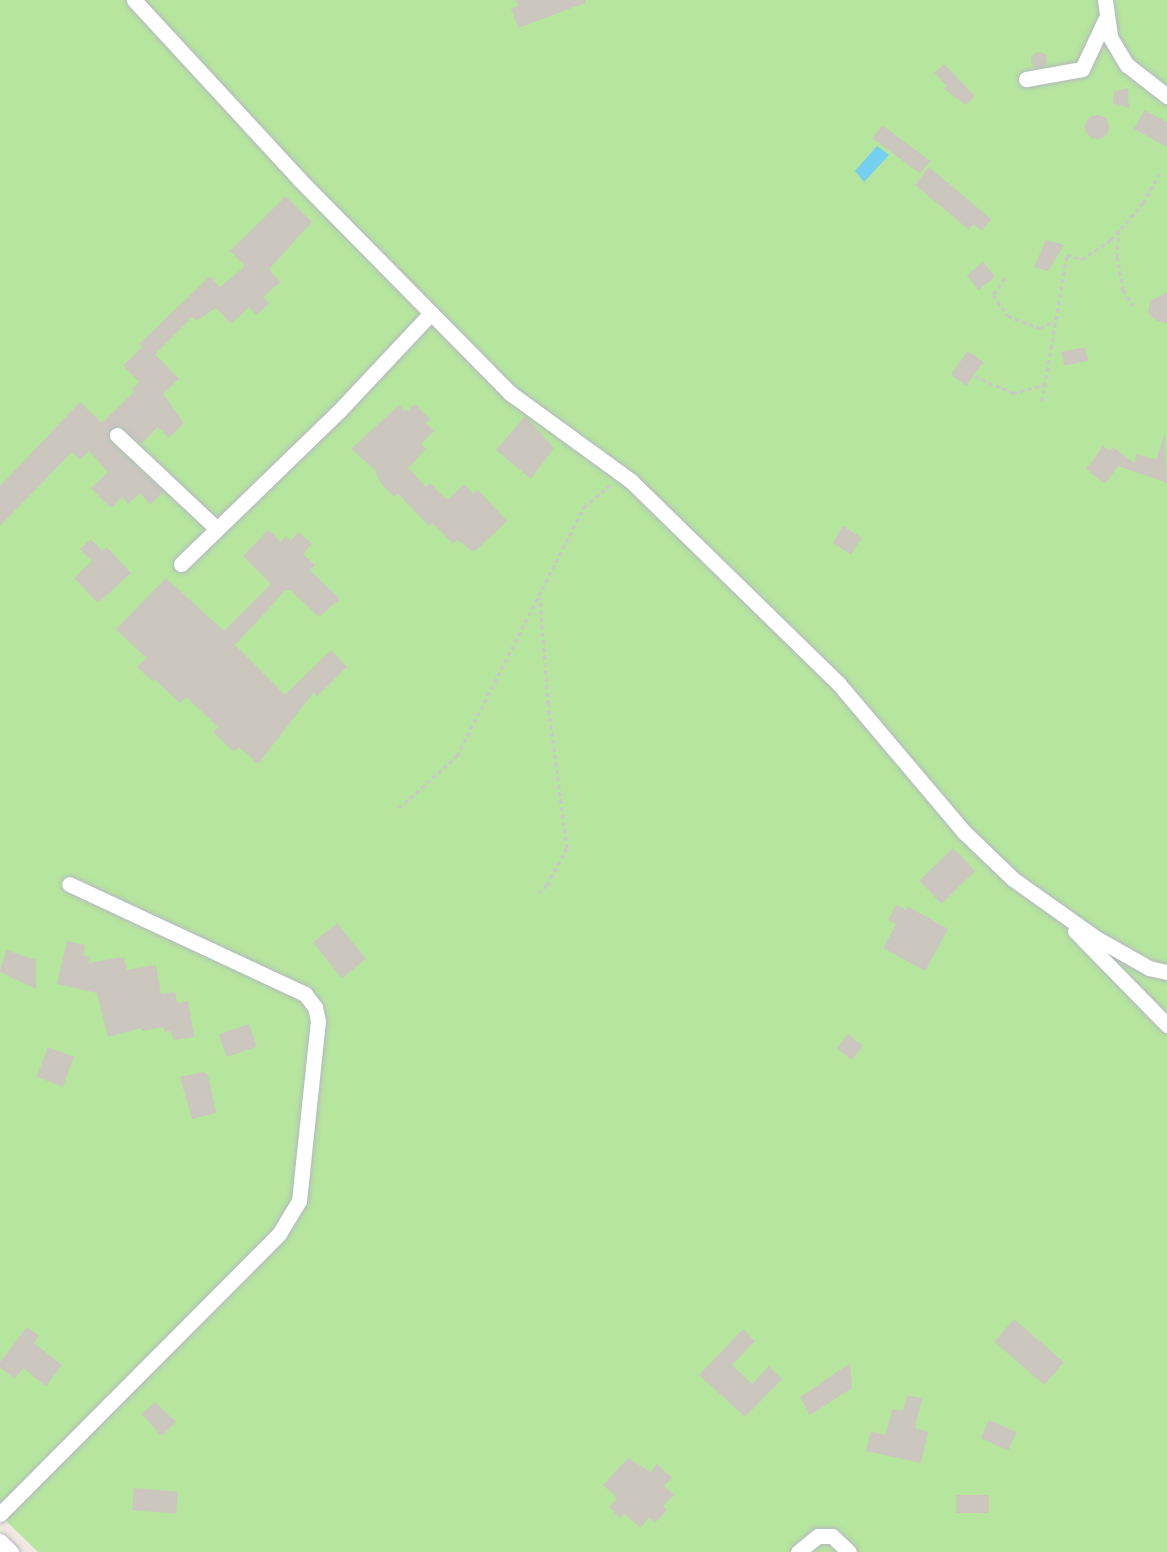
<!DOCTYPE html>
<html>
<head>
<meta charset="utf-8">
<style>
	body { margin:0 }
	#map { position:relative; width:1167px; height:1552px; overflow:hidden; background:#efe9e1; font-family:"DejaVu Sans",sans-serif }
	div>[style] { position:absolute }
	.green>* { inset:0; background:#b6e59e }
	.water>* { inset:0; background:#75cff0 }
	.building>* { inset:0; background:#cbc7bf; transform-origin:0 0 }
	.round { border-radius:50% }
	.path>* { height:3px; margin-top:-1.5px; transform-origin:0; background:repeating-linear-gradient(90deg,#c9c9c9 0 4.5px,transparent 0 7.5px) }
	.roads { filter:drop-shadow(0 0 2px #b4b7c1) drop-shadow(0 0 2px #b4b7c1) }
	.street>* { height:15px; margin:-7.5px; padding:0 7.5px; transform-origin:7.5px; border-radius:7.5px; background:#fff }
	span { translate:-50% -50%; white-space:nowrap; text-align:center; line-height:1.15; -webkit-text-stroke:4.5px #fff; paint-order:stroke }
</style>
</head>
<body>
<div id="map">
	<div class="green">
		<i style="clip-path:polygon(0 0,1167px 0,1167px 1552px,38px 1552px,0 1515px)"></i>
	</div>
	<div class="water">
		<i style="clip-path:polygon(877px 146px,889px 155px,864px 182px,855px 171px)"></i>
	</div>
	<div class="building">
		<i style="clip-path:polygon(516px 0,585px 0,585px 3px,518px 28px,511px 9px,518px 6px)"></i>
		<i class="round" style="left:1031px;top:52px;width:16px;height:16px"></i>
		<i style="clip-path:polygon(944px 64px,975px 96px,966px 105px,944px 89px,947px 86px,934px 73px)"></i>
		<i style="clip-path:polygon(1128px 88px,1129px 108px,1113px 103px,1114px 91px)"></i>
		<i style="clip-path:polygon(1144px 110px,1167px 122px,1167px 147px,1134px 129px)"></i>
		<i class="round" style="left:1085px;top:115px;width:24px;height:24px"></i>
		<i style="left:882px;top:125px;width:60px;height:16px;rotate:37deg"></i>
		<i style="clip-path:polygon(929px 167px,991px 219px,982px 231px,973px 224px,969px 230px,915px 185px)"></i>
		<i style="clip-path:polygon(286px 196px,312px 222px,269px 269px,280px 282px,263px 297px,269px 304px,256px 315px,249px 307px,231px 324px,216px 308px,196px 321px,192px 317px,155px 354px,179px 379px,163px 394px,184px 423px,169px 438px,158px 427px,141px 444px,120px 426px,108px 432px,110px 442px,164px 492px,150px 505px,140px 493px,128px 504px,122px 497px,111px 508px,91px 488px,108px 472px,89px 451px,80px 460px,72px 452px,0 526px,0 486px,80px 402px,102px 423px,135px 391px,132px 389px,139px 382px,123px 366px,142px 347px,139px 344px,210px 276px,220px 287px,245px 266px,230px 251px)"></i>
		<i style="clip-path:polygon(1046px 240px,1064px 245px,1048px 271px,1034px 267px)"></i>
		<i style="left:983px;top:262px;width:19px;height:21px;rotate:51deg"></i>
		<i style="clip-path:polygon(1167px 292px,1167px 323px,1156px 321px,1148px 313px,1150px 301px)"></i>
		<i style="left:1085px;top:347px;width:14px;height:24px;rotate:78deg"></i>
		<i style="left:968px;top:351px;width:19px;height:29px;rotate:36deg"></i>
		<i style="clip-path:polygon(415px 404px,430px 419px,426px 423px,434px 431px,421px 444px,426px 449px,408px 468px,426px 487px,430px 483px,447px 500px,464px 484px,473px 494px,478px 490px,507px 521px,474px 552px,457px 540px,453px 544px,432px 523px,429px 526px,398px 494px,394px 497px,380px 482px,375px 470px,351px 449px,399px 405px,406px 412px)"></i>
		<i style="clip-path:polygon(525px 416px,554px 448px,531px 479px,496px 450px)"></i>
		<i style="clip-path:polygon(1165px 433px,1167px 483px,1118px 466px,1105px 484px,1086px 469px,1103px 446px,1110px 451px,1113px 447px,1134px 463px,1137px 454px,1156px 460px)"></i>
		<i style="left:843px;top:526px;width:22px;height:20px;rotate:32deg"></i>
		<i style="clip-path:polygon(268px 530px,281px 542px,286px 536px,291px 541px,299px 532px,312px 544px,303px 554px,315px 565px,310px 570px,340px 599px,319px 617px,290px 590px,285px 591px,235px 645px,285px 695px,331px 650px,347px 667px,317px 696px,314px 692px,258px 764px,239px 747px,234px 752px,213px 732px,218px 727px,186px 697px,180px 703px,154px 679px,152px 681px,137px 667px,146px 658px,116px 629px,166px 578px,224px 631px,271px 584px,243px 556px)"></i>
		<i style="clip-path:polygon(91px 539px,102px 551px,107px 547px,131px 573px,98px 603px,74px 578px,92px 561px,80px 549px)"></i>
		<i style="left:953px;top:848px;width:32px;height:47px;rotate:46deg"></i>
		<i style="clip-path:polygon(896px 905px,906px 910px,907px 906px,948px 929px,925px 971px,883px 948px,896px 924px,888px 920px)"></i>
		<i style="left:337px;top:923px;width:46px;height:31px;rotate:51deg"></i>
		<i style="clip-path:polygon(67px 941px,85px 945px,83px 955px,90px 957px,88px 963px,124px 957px,127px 970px,156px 965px,161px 994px,175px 992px,177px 1003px,188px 1001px,194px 1037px,173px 1040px,171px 1031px,164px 1032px,164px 1027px,142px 1031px,141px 1028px,108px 1037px,97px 993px,57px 984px)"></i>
		<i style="clip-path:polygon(6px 950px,36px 960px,36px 989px,0 972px)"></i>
		<i style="left:249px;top:1024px;width:24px;height:32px;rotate:71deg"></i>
		<i style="left:848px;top:1034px;width:19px;height:18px;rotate:39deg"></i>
		<i style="left:48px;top:1047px;width:28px;height:32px;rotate:21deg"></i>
		<i style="clip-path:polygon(203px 1072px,208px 1075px,216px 1113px,192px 1119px,180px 1077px)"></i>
		<i style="left:1014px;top:1319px;width:66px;height:30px;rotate:41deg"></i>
		<i style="clip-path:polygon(27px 1327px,39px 1336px,34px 1343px,62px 1365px,46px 1386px,23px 1368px,15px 1379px,0 1368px,0 1362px)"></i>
		<i style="clip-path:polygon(743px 1329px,755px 1341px,732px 1365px,752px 1384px,769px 1366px,782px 1379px,745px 1417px,699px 1375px)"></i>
		<i style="clip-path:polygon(850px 1363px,852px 1388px,810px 1415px,800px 1397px)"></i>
		<i style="clip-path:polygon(907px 1395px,922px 1398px,915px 1428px,928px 1432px,921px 1463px,866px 1451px,871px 1431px,886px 1435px,892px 1409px,903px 1411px)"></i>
		<i style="clip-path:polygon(155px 1402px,176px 1422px,161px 1436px,142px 1414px)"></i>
		<i style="left:989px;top:1420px;width:30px;height:20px;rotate:24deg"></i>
		<i style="clip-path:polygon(628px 1458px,650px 1472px,657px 1464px,672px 1478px,664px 1486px,674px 1495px,663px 1506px,667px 1510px,655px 1523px,649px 1518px,640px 1528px,624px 1513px,620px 1518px,609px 1507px,617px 1498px,603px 1485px)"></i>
		<i style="left:134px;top:1488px;width:44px;height:22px;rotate:5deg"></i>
		<i style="left:956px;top:1495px;width:33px;height:18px"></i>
	</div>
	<div class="path">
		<i style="left:1119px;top:230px;width:26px;rotate:94deg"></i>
		<i style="left:1117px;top:256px;width:35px;rotate:80deg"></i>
		<i style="left:1123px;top:290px;width:19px;rotate:58deg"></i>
		<i style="left:1005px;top:278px;width:21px;rotate:125deg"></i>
		<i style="left:993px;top:295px;width:26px;rotate:54deg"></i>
		<i style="left:1008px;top:316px;width:34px;rotate:21deg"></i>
		<i style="left:1040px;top:328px;width:16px;rotate:-27deg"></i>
		<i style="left:975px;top:376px;width:42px;rotate:24.1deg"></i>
		<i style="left:1013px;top:393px;width:34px;rotate:-14deg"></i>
		<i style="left:1042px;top:401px;width:148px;rotate:-80.3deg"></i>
		<i style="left:1067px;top:255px;width:16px;rotate:15deg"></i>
		<i style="left:1082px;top:259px;width:35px;rotate:-33deg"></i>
		<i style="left:1111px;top:240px;width:49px;rotate:-49.1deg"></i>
		<i style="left:1143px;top:203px;width:33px;rotate:-61deg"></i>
		<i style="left:399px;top:808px;width:78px;rotate:-41.9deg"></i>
		<i style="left:457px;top:756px;width:280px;rotate:-63deg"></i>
		<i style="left:584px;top:507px;width:34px;rotate:-40deg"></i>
		<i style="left:538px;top:893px;width:12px;rotate:-42deg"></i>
		<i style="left:547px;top:885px;width:42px;rotate:-61.6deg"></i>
		<i style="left:567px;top:848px;width:145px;rotate:-97.5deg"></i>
		<i style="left:548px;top:704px;width:107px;rotate:-94.3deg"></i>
	</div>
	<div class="roads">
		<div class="street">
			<i style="left:134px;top:0;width:243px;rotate:47.3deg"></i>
			<i style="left:299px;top:179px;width:301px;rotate:45.4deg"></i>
			<i style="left:510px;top:393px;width:150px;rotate:36deg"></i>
			<i style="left:631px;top:481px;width:289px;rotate:44.3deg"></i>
			<i style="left:838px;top:683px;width:195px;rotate:49.8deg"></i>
			<i style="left:964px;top:832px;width:68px;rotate:43.8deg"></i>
			<i style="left:1013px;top:879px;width:102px;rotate:35.4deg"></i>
			<i style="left:1096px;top:938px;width:61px;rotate:29.5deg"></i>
			<i style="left:1149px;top:968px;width:18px;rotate:13deg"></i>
			<i style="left:1105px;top:0;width:37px;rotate:82deg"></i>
			<i style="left:1110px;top:37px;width:33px;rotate:59deg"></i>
			<i style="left:1127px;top:65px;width:51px;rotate:37.8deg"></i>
			<i style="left:1026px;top:79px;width:57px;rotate:-10.1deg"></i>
			<i style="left:1082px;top:69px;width:54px;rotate:-64.9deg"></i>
			<i style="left:117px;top:435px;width:136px;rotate:43.2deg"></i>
			<i style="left:181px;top:564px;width:220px;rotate:-44.1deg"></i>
			<i style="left:339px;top:411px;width:134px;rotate:-46.8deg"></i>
			<i style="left:1075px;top:931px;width:132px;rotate:45.6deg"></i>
			<i style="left:0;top:1514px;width:395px;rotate:-45.1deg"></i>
			<i style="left:279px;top:1234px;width:39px;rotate:-59deg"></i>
			<i style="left:299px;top:1201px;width:181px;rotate:-84deg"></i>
			<i style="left:318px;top:1021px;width:14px;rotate:-102deg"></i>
			<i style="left:315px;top:1007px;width:16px;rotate:-128deg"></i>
			<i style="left:305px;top:994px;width:260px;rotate:-155deg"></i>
			<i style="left:0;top:1541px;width:16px;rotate:45deg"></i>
			<i style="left:798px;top:1552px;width:26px;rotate:-39deg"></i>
			<i style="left:818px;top:1536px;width:14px"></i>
			<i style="left:832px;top:1536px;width:23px;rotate:43deg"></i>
		</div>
	</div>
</div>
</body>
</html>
